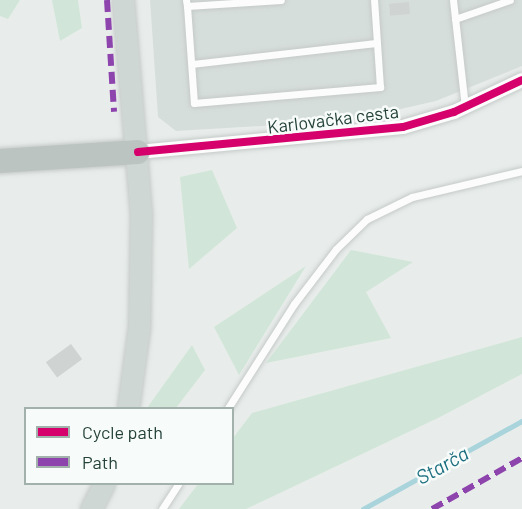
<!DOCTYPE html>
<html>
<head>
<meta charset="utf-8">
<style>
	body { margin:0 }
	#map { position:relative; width:522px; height:509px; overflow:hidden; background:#e8edeb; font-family:Barlow,sans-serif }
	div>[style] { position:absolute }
	.built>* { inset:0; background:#d6dedb }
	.green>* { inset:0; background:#d1e6d8 }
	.stream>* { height:4.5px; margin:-2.25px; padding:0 2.25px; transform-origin:2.25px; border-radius:2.25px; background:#a9d4db }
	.building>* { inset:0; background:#cfd4d2; transform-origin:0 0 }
	.roads { filter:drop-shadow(0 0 2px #c5cac8) drop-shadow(0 0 2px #c5cac8) }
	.lane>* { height:7px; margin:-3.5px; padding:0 3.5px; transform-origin:3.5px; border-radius:3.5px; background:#fcfcfc }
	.street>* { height:14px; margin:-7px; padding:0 7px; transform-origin:7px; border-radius:7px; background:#fcfcfc }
	.primary>* { height:21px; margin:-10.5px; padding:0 10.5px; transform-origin:10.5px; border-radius:10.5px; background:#cfd7d5 }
	.highway>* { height:24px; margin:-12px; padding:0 12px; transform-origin:12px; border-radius:12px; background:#bcc4c2 }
	.quiet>* { height:6px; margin-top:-3px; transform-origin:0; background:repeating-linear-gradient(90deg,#8e44ad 0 12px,transparent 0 18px) }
	.cycleway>* { height:8px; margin:-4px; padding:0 4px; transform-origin:4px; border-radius:4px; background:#d6006c }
	span { translate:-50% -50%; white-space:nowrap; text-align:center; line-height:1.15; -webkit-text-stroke:5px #f7fbf9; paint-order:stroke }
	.street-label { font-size:18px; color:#24423a }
	.water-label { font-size:20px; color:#1c6f80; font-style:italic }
	.legend { position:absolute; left:24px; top:407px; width:210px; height:78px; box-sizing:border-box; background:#f7fbf9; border:2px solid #a3b1ad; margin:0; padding:8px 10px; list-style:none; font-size:18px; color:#24423a }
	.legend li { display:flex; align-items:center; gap:12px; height:30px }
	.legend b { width:30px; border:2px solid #a3b1ad }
</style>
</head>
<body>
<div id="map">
	<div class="built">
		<i style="clip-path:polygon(150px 0,522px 0,522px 66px,436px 101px,348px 121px,176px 131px,158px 117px)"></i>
	</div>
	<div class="green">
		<i style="clip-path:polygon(0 0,20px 0,8px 19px,0 16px)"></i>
		<i style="clip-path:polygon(52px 0,78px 0,82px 28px,60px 41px)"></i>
		<i style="clip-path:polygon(212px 170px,237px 228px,189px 269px,180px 177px)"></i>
		<i style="clip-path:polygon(351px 250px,413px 262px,366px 292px,391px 338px,266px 363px)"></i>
		<i style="clip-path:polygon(306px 266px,239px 375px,214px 327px)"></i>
		<i style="clip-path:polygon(522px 337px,522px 374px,440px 417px,246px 509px,179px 509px,198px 484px,232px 484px,233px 438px,252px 413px)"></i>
		<i style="clip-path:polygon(192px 345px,205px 370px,176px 408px,147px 408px)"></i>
	</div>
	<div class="stream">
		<i style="left:363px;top:509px;width:182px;rotate:-29deg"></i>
	</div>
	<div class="building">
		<i style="left:409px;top:2px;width:12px;height:20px;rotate:85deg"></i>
		<i style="left:71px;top:344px;width:19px;height:31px;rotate:54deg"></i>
	</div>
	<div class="roads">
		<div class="lane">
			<i style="left:186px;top:0;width:6px;rotate:81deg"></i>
			<i style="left:187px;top:6px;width:94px;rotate:-3.7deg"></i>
			<i style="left:453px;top:0;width:108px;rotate:83.6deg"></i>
			<i style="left:187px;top:6px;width:97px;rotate:85.9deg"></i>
			<i style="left:194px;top:103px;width:187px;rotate:-4.9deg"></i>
			<i style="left:380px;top:87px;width:87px;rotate:-93.9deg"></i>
			<i style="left:455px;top:19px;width:58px;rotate:-19.1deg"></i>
			<i style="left:192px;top:64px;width:186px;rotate:-6.5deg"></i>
			<i style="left:228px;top:408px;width:123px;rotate:-57.6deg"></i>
			<i style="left:294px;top:304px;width:69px;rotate:-52.6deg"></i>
			<i style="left:336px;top:249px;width:43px;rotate:-44.1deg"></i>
			<i style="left:367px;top:219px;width:50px;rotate:-26.1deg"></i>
			<i style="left:412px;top:197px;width:113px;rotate:-13.3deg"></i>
			<i style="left:162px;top:509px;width:30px;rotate:-57deg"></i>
		</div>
		<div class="street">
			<i style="left:138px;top:152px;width:266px;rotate:-5.4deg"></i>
			<i style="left:403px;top:127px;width:53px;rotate:-16.4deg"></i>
			<i style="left:454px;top:112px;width:75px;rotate:-25.2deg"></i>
		</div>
		<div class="primary">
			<i style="left:123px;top:0;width:216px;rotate:85.2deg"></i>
			<i style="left:141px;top:215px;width:112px;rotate:91deg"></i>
			<i style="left:139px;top:327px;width:82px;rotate:97.7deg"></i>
			<i style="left:91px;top:509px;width:28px;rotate:-63deg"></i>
		</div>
		<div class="highway">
			<i style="left:0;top:161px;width:138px;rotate:-3.7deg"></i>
		</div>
	</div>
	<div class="quiet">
		<i style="left:107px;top:0;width:112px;rotate:86.4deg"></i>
		<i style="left:432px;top:509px;width:103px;rotate:-29.5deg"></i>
	</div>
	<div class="cycleway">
		<i style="left:138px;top:152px;width:266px;rotate:-5.4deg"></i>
		<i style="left:403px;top:127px;width:53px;rotate:-16.4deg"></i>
		<i style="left:454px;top:112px;width:75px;rotate:-25.2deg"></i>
	</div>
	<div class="street-label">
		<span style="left:333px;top:119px;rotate:-7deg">Karlovačka cesta</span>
	</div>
	<div class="water-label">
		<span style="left:442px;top:465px;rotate:-29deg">Starča</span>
	</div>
	<ul class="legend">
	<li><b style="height:8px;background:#d6006c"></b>Cycle path</li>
	<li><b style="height:8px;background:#8e44ad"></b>Path</li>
	</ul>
</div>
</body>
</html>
